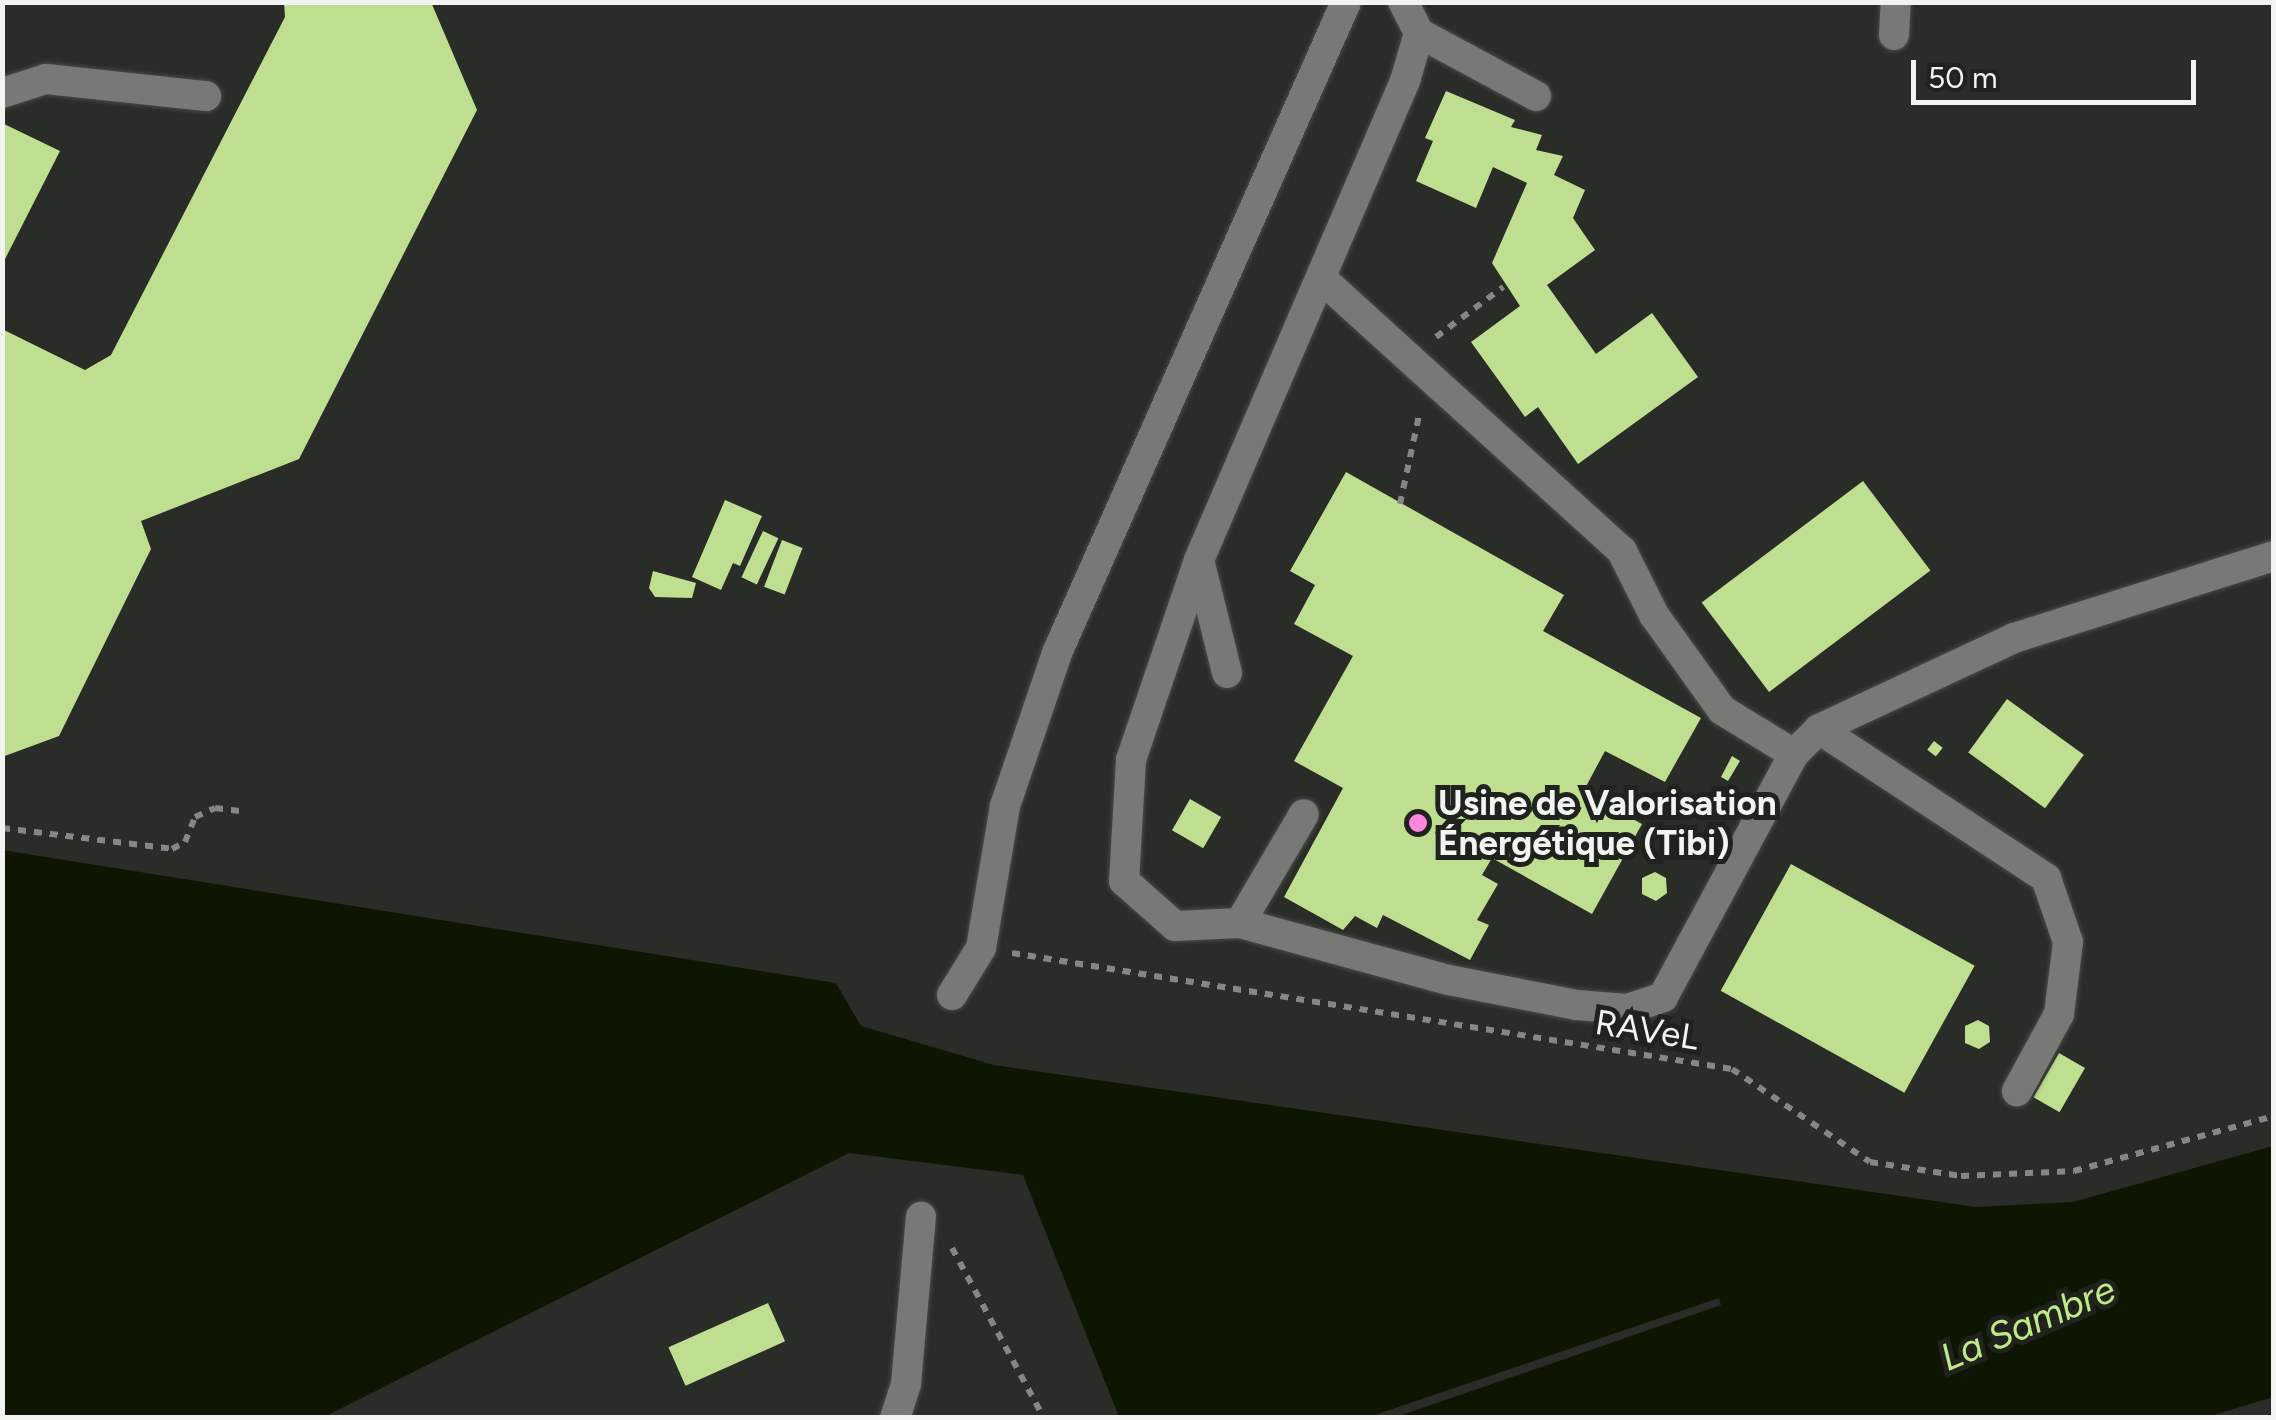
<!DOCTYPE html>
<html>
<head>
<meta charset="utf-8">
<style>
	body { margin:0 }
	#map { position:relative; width:2276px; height:1420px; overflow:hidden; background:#2a2c28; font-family:Figtree,sans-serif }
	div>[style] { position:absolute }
	.water>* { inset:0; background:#0d1601 }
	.building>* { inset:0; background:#bedf8f; transform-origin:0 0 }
	.path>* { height:6px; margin-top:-3px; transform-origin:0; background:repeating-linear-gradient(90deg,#858783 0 8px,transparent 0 16px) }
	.roads { filter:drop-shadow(0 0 2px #484a46) drop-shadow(0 0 2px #484a46) }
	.minor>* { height:30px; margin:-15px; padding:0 15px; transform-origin:15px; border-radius:15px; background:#777974 }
	.dots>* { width:28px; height:28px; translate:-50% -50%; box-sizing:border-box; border:5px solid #20221e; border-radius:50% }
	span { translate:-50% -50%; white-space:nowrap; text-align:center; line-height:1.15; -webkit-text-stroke:10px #20221e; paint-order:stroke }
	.poi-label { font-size:35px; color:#f2f4f1; font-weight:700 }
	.left { translate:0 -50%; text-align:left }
	.street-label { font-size:35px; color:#f2f4f1 }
	.water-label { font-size:38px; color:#c1eb82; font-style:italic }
	.frame { position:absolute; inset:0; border:5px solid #f2f4f1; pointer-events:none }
	.scale { position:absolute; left:1911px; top:60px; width:285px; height:45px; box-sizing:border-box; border:5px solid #f2f4f1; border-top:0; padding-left:12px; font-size:30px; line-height:35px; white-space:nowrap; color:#f2f4f1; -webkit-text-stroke:8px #20221e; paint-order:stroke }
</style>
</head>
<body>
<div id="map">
	<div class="water">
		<i style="clip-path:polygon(2px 850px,836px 983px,861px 1026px,994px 1065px,1976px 1207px,2073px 1202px,2273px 1146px,2273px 1397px,2204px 1418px,1396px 1417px,1721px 1305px,1719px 1298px,1369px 1417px,1119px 1417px,1023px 1175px,849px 1153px,324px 1417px,3px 1417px)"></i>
	</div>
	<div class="building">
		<i style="clip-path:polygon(284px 2px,431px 2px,477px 110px,299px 459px,141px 521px,151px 549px,59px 736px,2px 757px,2px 329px,85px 370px,111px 355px,285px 17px)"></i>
		<i style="clip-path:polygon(1446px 91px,1515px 120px,1511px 127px,1542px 135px,1536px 150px,1563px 156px,1554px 175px,1585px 190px,1573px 218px,1595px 250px,1547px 285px,1596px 354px,1652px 313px,1698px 377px,1578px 464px,1538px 407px,1525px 417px,1471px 342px,1520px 306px,1492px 263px,1527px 183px,1493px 167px,1476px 208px,1416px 181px,1433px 141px,1425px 138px)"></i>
		<i style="clip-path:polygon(2px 123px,60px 151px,2px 265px)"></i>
		<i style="clip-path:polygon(1346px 472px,1564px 595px,1543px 631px,1701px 718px,1665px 782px,1605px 751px,1583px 792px,1642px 824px,1592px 914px,1492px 858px,1482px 875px,1498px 884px,1477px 920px,1489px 925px,1470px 960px,1383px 915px,1377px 928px,1355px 916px,1343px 930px,1284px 897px,1343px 788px,1294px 761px,1353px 656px,1294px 624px,1315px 585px,1290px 571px)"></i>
		<i style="left:1863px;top:481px;width:112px;height:202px;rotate:53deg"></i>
		<i style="clip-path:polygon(725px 500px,762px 516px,740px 566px,733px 563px,721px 590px,692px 577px)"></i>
		<i style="left:763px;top:531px;width:17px;height:51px;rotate:25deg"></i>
		<i style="left:782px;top:540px;width:22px;height:50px;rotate:21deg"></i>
		<i style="clip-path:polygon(653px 571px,696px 583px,692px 598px,655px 597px,649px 588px)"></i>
		<i style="left:2007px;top:699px;width:95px;height:66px;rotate:36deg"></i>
		<i style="left:1934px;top:741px;width:11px;height:11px;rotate:38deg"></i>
		<i style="clip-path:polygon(1732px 756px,1740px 761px,1728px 781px,1721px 777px)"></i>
		<i style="left:1190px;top:799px;width:36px;height:36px;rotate:30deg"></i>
		<i style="left:1791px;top:864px;width:210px;height:145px;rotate:29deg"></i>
		<i style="clip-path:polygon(1655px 872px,1666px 878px,1667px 893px,1656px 901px,1642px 894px,1642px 878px)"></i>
		<i style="clip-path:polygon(1978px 1020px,1989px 1026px,1990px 1042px,1979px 1049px,1965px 1043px,1965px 1026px)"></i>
		<i style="left:2059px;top:1053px;width:30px;height:51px;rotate:30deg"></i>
		<i style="left:768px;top:1303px;width:42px;height:109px;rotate:66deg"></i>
	</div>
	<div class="path">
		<i style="left:1436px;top:337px;width:84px;rotate:-36.7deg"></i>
		<i style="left:1400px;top:504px;width:95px;rotate:-77.9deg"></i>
		<i style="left:2px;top:828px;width:171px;rotate:7deg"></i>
		<i style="left:172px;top:849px;width:15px;rotate:-28deg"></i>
		<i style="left:185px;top:842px;width:27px;rotate:-68deg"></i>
		<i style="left:195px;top:817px;width:22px;rotate:-24deg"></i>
		<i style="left:215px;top:808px;width:25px;rotate:7deg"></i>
		<i style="left:1012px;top:953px;width:729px;rotate:9.15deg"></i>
		<i style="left:1732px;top:1069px;width:166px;rotate:34deg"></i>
		<i style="left:1870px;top:1162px;width:92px;rotate:8.7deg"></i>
		<i style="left:1961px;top:1176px;width:113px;rotate:-2.5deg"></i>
		<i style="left:2074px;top:1171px;width:207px;rotate:-15.4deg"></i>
		<i style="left:952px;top:1248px;width:193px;rotate:61.6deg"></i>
	</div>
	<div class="roads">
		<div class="minor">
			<i style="left:1419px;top:33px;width:133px;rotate:28.3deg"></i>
			<i style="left:1894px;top:35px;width:33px;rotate:-87deg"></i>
			<i style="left:2px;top:93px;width:46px;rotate:-17.7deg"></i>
			<i style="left:46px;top:79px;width:161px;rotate:6.1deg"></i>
			<i style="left:1199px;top:560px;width:211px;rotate:108.8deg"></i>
			<i style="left:1131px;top:760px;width:121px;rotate:93.3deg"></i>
			<i style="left:1124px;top:881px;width:68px;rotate:41.4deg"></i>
			<i style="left:1175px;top:926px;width:65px;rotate:-2.6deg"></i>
			<i style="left:1240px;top:923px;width:217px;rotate:15.3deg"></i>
			<i style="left:1449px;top:980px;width:130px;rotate:11.1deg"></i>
			<i style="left:1577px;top:1005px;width:50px;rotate:4.6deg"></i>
			<i style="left:1627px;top:1009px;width:38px;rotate:-18deg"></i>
			<i style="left:1663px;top:997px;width:276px;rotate:-61.7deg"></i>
			<i style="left:1794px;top:754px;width:84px;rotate:-148.6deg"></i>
			<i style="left:1722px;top:710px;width:117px;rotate:-125.6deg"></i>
			<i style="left:1654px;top:615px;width:72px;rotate:-116.6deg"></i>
			<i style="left:1622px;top:551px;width:405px;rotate:-137.8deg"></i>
			<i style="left:1227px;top:673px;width:116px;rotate:-103.9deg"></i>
			<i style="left:1199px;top:560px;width:521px;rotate:-66.73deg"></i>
			<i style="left:1405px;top:81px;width:50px;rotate:-73.7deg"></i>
			<i style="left:1419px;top:33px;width:35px;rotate:-117deg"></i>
			<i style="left:1819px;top:729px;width:272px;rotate:33.3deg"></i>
			<i style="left:2046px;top:878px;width:68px;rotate:71deg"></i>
			<i style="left:2068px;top:942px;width:73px;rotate:97.1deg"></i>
			<i style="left:2059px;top:1014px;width:88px;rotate:118.6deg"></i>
			<i style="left:1794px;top:754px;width:35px;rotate:-45deg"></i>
			<i style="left:1819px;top:729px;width:215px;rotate:-25deg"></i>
			<i style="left:2014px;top:638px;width:273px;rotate:-17.5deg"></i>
			<i style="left:1240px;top:923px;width:126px;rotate:-59.6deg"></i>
			<i style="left:952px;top:995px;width:55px;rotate:-58.3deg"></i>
			<i style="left:981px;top:948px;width:144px;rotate:-80.4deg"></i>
			<i style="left:1005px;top:806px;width:162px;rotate:-71.2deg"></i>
			<i style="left:1057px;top:653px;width:712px;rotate:-66.06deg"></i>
			<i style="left:895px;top:1418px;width:36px;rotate:-72deg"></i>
			<i style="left:906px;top:1384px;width:168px;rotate:-84.9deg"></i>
		</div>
	</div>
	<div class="dots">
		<i style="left:1418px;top:823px;background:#fe86e1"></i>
	</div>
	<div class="poi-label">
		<span class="left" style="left:1438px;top:823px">Usine de Valorisation<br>Énergétique (Tibi)</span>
	</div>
	<div class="street-label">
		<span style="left:1647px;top:1030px;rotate:9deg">RAVeL</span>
	</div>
	<div class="water-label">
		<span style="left:2028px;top:1324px;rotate:-23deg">La Sambre</span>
	</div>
	<div class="frame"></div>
	<div class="scale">50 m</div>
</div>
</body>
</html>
